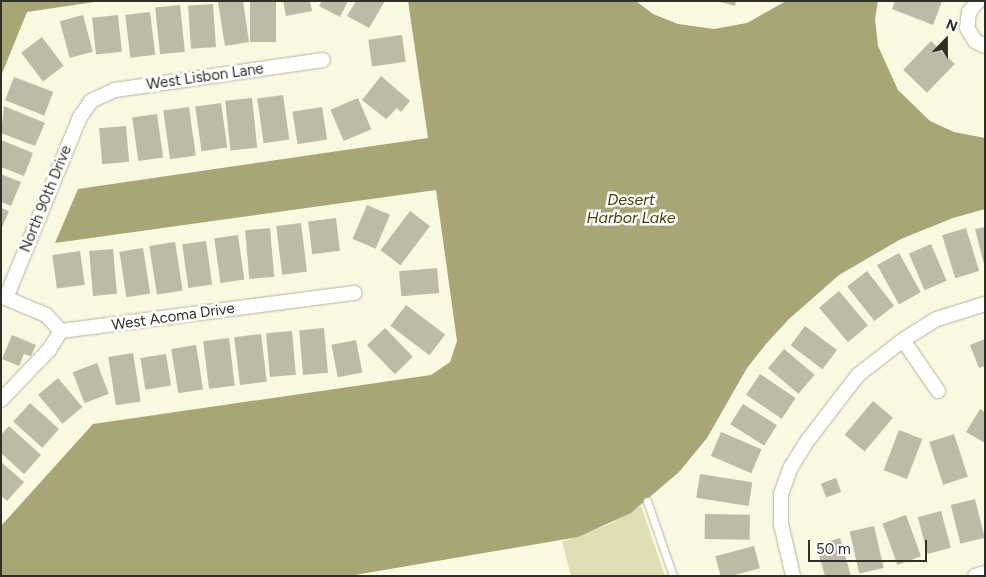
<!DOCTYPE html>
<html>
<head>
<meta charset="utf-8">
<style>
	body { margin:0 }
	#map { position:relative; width:986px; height:577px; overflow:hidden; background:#f9f9e2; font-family:Figtree,sans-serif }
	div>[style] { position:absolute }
	.green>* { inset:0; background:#deddb4 }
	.water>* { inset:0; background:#a8a675 }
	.building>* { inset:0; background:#bcbba5; transform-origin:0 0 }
	.roads { filter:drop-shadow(0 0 1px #b4b49e) drop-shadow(0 0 1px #b4b49e) }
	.service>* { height:7px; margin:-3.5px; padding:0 3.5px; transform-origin:3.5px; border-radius:3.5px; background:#fff }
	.minor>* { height:14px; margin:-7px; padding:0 7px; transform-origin:7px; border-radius:7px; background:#fff }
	span { translate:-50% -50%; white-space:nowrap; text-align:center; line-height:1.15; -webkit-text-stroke:5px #fff; paint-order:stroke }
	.street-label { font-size:15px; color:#303028 }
	.water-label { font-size:16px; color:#444101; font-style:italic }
	.frame { position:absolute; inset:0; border:2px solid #303028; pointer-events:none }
	.north { position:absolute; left:921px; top:15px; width:50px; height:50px; -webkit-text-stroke:4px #fff; paint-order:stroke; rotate:22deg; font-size:14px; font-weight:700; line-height:20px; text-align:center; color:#303028 }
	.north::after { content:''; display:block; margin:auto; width:18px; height:22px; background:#303028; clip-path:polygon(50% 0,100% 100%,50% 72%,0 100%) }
	.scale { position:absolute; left:808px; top:540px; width:119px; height:22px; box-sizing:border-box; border:2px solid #303028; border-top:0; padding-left:6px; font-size:15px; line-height:18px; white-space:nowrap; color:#303028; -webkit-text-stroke:4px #fff; paint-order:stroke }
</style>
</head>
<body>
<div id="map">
	<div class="green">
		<i style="clip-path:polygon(641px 506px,665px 576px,571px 576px,562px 542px,610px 524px)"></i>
	</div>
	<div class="water">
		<i style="clip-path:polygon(1px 1px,101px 1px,27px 12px,1px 76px)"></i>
		<i style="clip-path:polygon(408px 1px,636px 1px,653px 14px,678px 24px,714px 29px,747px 23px,786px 1px,878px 1px,875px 19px,878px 46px,898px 90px,930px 121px,954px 132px,985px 138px,985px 209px,953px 218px,901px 239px,839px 275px,789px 319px,766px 344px,747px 368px,707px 438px,679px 472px,631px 513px,578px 537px,349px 576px,1px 576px,1px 526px,93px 424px,431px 375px,450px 362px,457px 341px,436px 190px,55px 243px,78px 189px,428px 138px)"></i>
	</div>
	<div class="building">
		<i style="clip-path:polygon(226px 1px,243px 1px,249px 42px,225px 46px,218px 2px)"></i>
		<i style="left:250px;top:1px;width:26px;height:41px"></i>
		<i style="clip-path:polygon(283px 1px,310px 1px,312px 11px,286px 16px)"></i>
		<i style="clip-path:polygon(322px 1px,348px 1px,340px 17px,319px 6px)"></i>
		<i style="clip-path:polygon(356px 1px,385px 1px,369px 28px,347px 16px)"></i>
		<i style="clip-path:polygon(717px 1px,736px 1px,735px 6px)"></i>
		<i style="clip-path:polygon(895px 1px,942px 1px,933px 25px,892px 9px)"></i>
		<i style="left:213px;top:4px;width:43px;height:25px;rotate:86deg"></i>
		<i style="left:180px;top:5px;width:47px;height:25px;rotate:84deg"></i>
		<i style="left:150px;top:12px;width:43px;height:25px;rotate:83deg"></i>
		<i style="left:83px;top:15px;width:38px;height:24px;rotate:75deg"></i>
		<i style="left:118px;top:15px;width:37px;height:26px;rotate:84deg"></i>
		<i style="left:402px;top:35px;width:27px;height:34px;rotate:82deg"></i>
		<i style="left:42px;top:37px;width:36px;height:26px;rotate:53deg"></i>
		<i style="left:931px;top:41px;width:33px;height:40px;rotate:44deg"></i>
		<i style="clip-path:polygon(381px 76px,410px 101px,401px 112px,397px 108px,386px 119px,362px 100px)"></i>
		<i style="left:14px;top:77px;width:42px;height:25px;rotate:21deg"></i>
		<i style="left:283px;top:95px;width:45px;height:26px;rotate:82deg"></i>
		<i style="left:252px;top:98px;width:50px;height:27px;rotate:84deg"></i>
		<i style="left:358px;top:98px;width:34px;height:30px;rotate:67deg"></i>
		<i style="left:221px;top:103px;width:45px;height:26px;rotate:82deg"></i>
		<i style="clip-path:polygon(4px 106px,45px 123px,35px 146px,1px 133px)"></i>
		<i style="left:189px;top:107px;width:49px;height:26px;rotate:82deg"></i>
		<i style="left:322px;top:107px;width:33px;height:30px;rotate:81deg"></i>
		<i style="left:157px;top:114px;width:44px;height:25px;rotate:82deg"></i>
		<i style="left:126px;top:126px;width:36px;height:27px;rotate:85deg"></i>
		<i style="clip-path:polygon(1px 140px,33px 153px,24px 176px,1px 167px)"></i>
		<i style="clip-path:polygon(1px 174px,21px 182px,11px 206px,1px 202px)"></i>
		<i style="left:367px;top:205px;width:25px;height:37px;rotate:23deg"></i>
		<i style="clip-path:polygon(1px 208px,9px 211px,1px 230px)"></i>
		<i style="left:410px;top:211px;width:25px;height:49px;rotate:37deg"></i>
		<i style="left:336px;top:218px;width:33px;height:28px;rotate:83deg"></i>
		<i style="left:301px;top:223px;width:49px;height:25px;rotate:83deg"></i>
		<i style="clip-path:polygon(985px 227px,985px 264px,984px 264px,975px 229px)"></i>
		<i style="left:270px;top:228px;width:49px;height:25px;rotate:85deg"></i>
		<i style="left:966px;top:228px;width:45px;height:25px;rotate:73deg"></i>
		<i style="left:238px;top:235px;width:45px;height:24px;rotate:82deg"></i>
		<i style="left:206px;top:241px;width:44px;height:24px;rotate:82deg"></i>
		<i style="left:175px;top:242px;width:49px;height:26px;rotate:81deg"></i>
		<i style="left:931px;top:244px;width:40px;height:24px;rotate:67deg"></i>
		<i style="left:143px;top:248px;width:46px;height:24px;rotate:81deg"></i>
		<i style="left:113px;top:249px;width:45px;height:24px;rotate:85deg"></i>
		<i style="left:80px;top:251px;width:34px;height:28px;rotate:82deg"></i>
		<i style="left:899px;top:253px;width:45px;height:25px;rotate:61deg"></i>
		<i style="left:437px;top:268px;width:25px;height:38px;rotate:85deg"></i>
		<i style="left:867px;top:271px;width:44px;height:25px;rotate:52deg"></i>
		<i style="left:839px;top:291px;width:45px;height:26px;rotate:50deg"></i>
		<i style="left:406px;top:305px;width:49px;height:26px;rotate:37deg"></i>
		<i style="left:805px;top:326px;width:40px;height:24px;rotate:37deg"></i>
		<i style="left:324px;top:328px;width:45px;height:25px;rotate:85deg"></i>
		<i style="left:385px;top:328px;width:40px;height:25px;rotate:46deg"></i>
		<i style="left:292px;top:331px;width:44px;height:26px;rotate:85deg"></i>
		<i style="left:261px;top:334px;width:48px;height:27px;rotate:83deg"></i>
		<i style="clip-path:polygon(12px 335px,36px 345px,31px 356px,24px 354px,19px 366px,2px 359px)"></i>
		<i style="left:229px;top:338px;width:48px;height:26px;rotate:83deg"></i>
		<i style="clip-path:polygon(985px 339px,985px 366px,979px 368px,970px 345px)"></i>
		<i style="left:356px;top:340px;width:33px;height:25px;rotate:79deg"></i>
		<i style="left:196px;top:345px;width:45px;height:25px;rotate:81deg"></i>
		<i style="left:784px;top:349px;width:40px;height:25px;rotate:40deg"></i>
		<i style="left:133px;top:353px;width:49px;height:25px;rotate:81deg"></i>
		<i style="left:166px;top:354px;width:32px;height:26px;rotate:81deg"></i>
		<i style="left:97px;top:363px;width:33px;height:26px;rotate:69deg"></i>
		<i style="left:760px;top:374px;width:43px;height:25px;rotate:34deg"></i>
		<i style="left:58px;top:378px;width:38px;height:26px;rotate:50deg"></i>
		<i style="left:873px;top:401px;width:26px;height:44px;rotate:40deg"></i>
		<i style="left:30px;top:403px;width:39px;height:25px;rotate:42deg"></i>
		<i style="left:743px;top:404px;width:40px;height:24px;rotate:32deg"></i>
		<i style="clip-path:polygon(980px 409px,985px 412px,985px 443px,966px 432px)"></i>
		<i style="clip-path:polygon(9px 426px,41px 455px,24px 474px,1px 453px,1px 435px)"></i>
		<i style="left:899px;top:430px;width:25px;height:43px;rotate:21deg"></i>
		<i style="left:721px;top:432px;width:44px;height:26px;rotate:23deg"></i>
		<i style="left:954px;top:434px;width:45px;height:26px;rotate:72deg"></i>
		<i style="clip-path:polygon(1px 462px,24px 482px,7px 501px,1px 496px)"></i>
		<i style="left:700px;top:474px;width:53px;height:24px;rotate:9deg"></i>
		<i style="left:836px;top:478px;width:15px;height:16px;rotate:70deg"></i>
		<i style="left:975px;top:499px;width:40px;height:25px;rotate:76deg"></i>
		<i style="left:941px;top:511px;width:38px;height:24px;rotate:75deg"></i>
		<i style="left:705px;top:514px;width:45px;height:25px;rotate:1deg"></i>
		<i style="left:906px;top:515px;width:44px;height:25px;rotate:70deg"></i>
		<i style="left:874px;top:526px;width:43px;height:25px;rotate:77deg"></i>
		<i style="clip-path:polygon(840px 538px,851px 576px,825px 576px,816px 545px)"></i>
		<i style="left:754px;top:546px;width:23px;height:40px;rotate:75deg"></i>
	</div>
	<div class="roads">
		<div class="service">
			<i style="left:647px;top:501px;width:79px;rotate:70.9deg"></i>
		</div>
		<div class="minor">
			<i style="left:978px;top:1px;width:14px;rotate:129deg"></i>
			<i style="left:969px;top:12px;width:16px;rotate:97deg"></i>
			<i style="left:967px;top:28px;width:15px;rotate:58deg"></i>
			<i style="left:975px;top:41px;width:11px;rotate:27deg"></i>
			<i style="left:1px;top:296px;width:49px;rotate:22.9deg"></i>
			<i style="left:46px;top:315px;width:22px;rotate:47deg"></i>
			<i style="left:61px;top:331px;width:296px;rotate:-7.4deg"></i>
			<i style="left:6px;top:298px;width:196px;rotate:-67.8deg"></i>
			<i style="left:80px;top:117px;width:19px;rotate:-55deg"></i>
			<i style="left:91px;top:101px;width:26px;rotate:-25deg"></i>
			<i style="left:115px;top:90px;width:210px;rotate:-8.2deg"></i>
			<i style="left:903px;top:340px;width:62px;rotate:55.5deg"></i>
			<i style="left:1px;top:400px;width:69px;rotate:-46.2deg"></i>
			<i style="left:49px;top:350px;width:22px;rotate:-58deg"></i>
			<i style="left:793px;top:576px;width:53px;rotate:-103deg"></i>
			<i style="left:781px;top:524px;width:30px;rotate:-90deg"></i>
			<i style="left:781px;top:494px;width:29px;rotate:-70deg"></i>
			<i style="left:791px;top:467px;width:32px;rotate:-58deg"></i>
			<i style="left:808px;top:440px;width:82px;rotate:-52.4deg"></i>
			<i style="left:858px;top:375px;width:57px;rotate:-37.9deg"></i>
			<i style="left:903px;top:340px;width:40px;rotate:-32deg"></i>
			<i style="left:937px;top:319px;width:50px;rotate:-17.4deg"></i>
			<i style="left:975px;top:576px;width:10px;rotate:-17deg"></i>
		</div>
	</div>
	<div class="street-label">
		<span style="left:205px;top:77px;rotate:-8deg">West Lisbon Lane</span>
		<span style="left:46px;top:199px;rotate:-68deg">North 90th Drive</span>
		<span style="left:173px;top:317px;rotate:-8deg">West Acoma Drive</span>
	</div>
	<div class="water-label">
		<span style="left:631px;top:209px">Desert<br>Harbor Lake</span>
	</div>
	<div class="frame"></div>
	<div class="north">N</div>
	<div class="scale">50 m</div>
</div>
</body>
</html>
